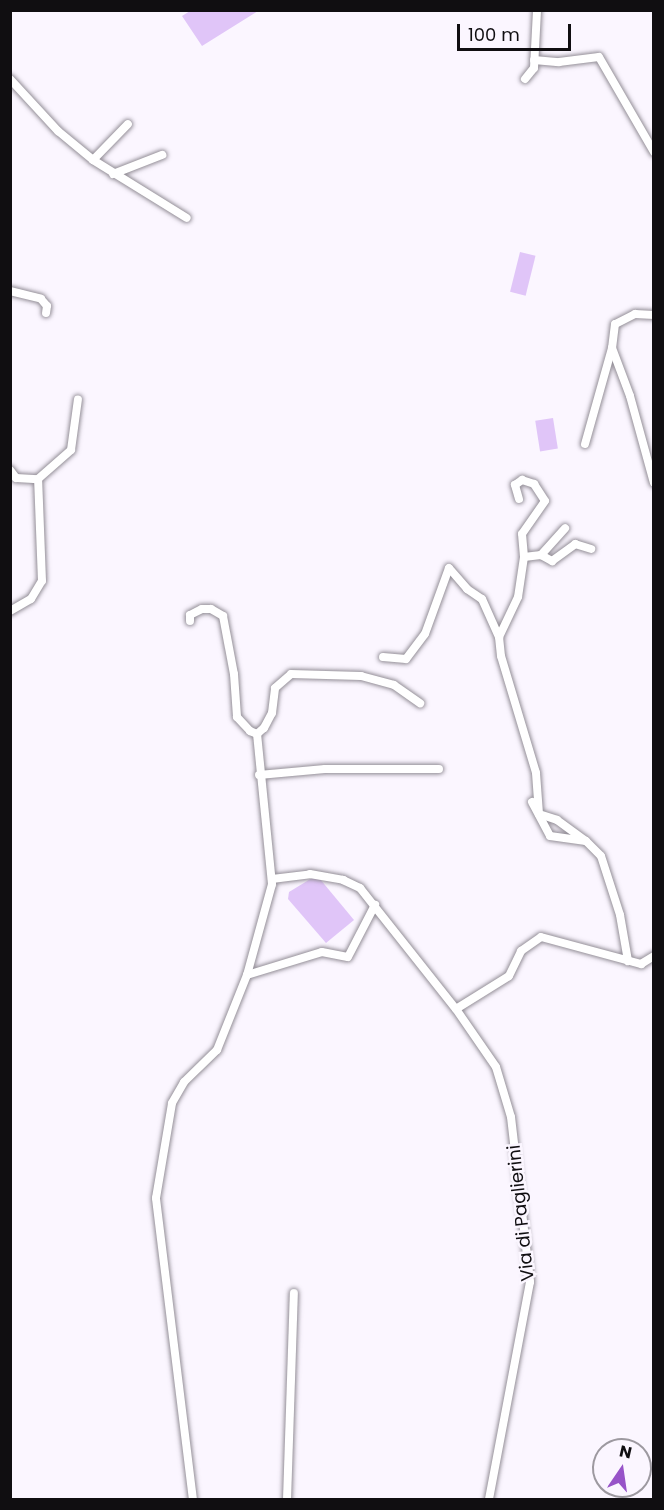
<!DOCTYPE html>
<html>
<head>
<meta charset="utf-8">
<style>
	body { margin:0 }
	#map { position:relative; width:664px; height:1510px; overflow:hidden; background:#fbf6ff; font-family:Poppins,sans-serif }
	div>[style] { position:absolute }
	.green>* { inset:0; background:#e0c5f8; transform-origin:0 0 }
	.roads { filter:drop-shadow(0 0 2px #948f98) drop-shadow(0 0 2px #948f98) }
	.street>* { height:8px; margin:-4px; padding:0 4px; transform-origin:4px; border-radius:4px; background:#fff }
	span { translate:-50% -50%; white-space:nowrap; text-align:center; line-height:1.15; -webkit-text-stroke:5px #fbf6ff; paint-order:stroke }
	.street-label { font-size:18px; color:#100e11 }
	.frame { position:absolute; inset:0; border:12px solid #100e11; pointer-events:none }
	.north { position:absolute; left:592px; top:1438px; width:60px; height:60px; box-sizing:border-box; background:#fbf6ff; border:2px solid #9d99a0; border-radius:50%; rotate:13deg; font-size:16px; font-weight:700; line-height:24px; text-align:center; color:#100e11 }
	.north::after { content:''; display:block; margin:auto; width:21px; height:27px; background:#9753c8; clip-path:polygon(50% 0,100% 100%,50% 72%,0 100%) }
	.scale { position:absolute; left:457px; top:24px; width:114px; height:27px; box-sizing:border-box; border:3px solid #100e11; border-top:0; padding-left:8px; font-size:18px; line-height:21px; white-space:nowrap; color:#100e11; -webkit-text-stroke:4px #fbf6ff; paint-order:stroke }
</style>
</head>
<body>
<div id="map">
	<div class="green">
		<i style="clip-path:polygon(190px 11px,190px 10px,258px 11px,202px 46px,182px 16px)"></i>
		<i style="left:520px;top:252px;width:16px;height:41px;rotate:14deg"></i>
		<i style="left:553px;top:418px;width:31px;height:18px;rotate:81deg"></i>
		<i style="clip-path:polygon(312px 878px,320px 879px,354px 920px,326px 943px,288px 899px,289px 892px)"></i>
	</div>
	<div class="roads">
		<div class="street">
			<i style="left:534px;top:60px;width:25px;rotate:5deg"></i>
			<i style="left:559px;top:62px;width:40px;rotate:-7.1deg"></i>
			<i style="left:599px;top:57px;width:110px;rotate:59.9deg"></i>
			<i style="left:10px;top:79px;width:71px;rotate:47.3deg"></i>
			<i style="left:58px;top:131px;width:45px;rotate:39.6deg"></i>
			<i style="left:93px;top:160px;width:110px;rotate:31.7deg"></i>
			<i style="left:525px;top:79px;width:14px;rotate:-51deg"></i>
			<i style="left:534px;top:68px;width:58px;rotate:-87deg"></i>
			<i style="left:93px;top:160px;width:50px;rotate:-45.8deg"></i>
			<i style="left:113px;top:174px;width:53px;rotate:-21.2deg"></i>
			<i style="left:10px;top:291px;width:32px;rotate:14deg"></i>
			<i style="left:41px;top:299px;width:9px;rotate:49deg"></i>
			<i style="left:47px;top:306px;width:7px;rotate:98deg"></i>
			<i style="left:654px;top:315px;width:19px;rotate:-177deg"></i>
			<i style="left:635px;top:314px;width:22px;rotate:153deg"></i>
			<i style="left:615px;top:324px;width:24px;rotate:97deg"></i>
			<i style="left:612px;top:348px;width:51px;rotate:69.4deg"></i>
			<i style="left:630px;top:396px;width:90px;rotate:74.6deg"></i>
			<i style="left:585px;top:444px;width:100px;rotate:-74.3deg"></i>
			<i style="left:10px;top:470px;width:10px;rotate:53deg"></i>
			<i style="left:16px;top:478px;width:22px;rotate:3deg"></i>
			<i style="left:519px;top:499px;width:15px;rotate:-106deg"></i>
			<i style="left:515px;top:485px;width:9px;rotate:-36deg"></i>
			<i style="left:522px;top:480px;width:13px;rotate:18deg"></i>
			<i style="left:534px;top:484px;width:20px;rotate:57deg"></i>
			<i style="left:545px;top:501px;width:40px;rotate:124.9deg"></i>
			<i style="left:522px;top:534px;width:23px;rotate:85deg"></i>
			<i style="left:524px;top:557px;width:40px;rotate:98.5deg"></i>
			<i style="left:518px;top:597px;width:44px;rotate:115.4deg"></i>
			<i style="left:499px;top:637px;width:19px;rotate:84deg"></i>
			<i style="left:501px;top:656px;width:122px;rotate:73.3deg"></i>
			<i style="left:536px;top:773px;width:41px;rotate:85.8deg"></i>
			<i style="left:539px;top:814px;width:19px;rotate:18deg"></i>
			<i style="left:557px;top:820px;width:36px;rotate:36deg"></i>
			<i style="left:541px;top:555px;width:13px;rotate:29deg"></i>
			<i style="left:552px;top:561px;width:29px;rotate:-36deg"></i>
			<i style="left:575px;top:544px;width:17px;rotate:17deg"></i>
			<i style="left:524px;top:557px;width:17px;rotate:-7deg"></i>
			<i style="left:541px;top:555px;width:36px;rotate:-48deg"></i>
			<i style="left:10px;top:611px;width:24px;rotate:-30deg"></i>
			<i style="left:31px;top:599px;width:21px;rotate:-59deg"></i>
			<i style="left:42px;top:581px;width:102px;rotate:-92.2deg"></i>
			<i style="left:38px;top:479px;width:44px;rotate:-41.3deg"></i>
			<i style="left:71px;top:450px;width:51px;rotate:-82.2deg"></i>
			<i style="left:190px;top:621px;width:6px;rotate:-90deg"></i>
			<i style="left:190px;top:615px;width:13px;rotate:-27deg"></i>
			<i style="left:202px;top:609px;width:9px"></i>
			<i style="left:211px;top:609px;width:14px;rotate:30deg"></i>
			<i style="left:223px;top:616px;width:59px;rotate:79.3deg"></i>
			<i style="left:234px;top:674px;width:43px;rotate:86deg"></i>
			<i style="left:237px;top:717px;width:19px;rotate:47deg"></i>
			<i style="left:250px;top:731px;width:8px;rotate:23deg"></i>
			<i style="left:257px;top:734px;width:9px;rotate:-41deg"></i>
			<i style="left:264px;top:728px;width:17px;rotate:-62deg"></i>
			<i style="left:272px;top:713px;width:25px;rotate:-83deg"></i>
			<i style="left:275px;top:688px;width:21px;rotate:-41deg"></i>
			<i style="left:291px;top:674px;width:70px;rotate:1.6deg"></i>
			<i style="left:361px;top:676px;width:34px;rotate:15deg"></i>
			<i style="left:394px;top:685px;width:32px;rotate:35deg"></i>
			<i style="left:383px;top:657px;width:23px;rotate:5deg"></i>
			<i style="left:406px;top:659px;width:31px;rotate:-53deg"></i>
			<i style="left:425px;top:634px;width:70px;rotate:-70deg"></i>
			<i style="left:449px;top:568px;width:28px;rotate:49deg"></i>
			<i style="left:467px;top:589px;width:18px;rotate:34deg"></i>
			<i style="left:482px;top:599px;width:42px;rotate:65.9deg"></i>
			<i style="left:259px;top:775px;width:66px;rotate:-5.2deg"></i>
			<i style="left:325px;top:769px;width:114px"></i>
			<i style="left:532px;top:802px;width:38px;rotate:62deg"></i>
			<i style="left:550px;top:836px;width:36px;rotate:8deg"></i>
			<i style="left:586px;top:841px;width:21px;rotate:45deg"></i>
			<i style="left:601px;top:856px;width:62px;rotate:72.1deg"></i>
			<i style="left:620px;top:915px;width:47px;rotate:80.1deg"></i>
			<i style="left:272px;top:879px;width:38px;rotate:-7deg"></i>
			<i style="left:310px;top:874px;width:34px;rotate:10deg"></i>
			<i style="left:343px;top:880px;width:19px;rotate:25deg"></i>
			<i style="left:360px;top:888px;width:154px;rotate:51.6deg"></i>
			<i style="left:456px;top:1009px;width:62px;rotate:-31.9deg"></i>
			<i style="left:509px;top:976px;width:28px;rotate:-64deg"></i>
			<i style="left:521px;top:951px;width:24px;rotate:-35deg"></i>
			<i style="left:541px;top:937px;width:104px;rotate:15.1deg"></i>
			<i style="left:641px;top:964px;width:15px;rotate:-32deg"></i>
			<i style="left:247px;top:975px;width:78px;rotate:-17deg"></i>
			<i style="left:322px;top:952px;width:26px;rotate:11deg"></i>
			<i style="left:348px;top:957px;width:59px;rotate:-62.6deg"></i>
			<i style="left:456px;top:1009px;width:70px;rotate:55.4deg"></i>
			<i style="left:496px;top:1067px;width:52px;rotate:73.3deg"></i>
			<i style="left:511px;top:1117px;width:166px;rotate:83.4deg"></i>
			<i style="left:530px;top:1282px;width:222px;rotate:100.7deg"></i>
			<i style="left:193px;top:1500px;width:304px;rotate:-97deg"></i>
			<i style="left:156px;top:1198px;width:96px;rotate:-80.4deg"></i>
			<i style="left:172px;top:1103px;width:24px;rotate:-60deg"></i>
			<i style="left:184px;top:1082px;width:46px;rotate:-44.1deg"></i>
			<i style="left:217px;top:1050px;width:81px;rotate:-68.2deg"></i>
			<i style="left:247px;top:975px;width:94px;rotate:-74.6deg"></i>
			<i style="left:272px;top:884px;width:151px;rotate:-95.7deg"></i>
			<i style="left:287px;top:1500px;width:207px;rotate:-88.1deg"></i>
		</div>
	</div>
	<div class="street-label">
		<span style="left:521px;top:1213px;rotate:-96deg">Via di Paglierini</span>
	</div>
	<div class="frame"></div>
	<div class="north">N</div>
	<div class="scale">100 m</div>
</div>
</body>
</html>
